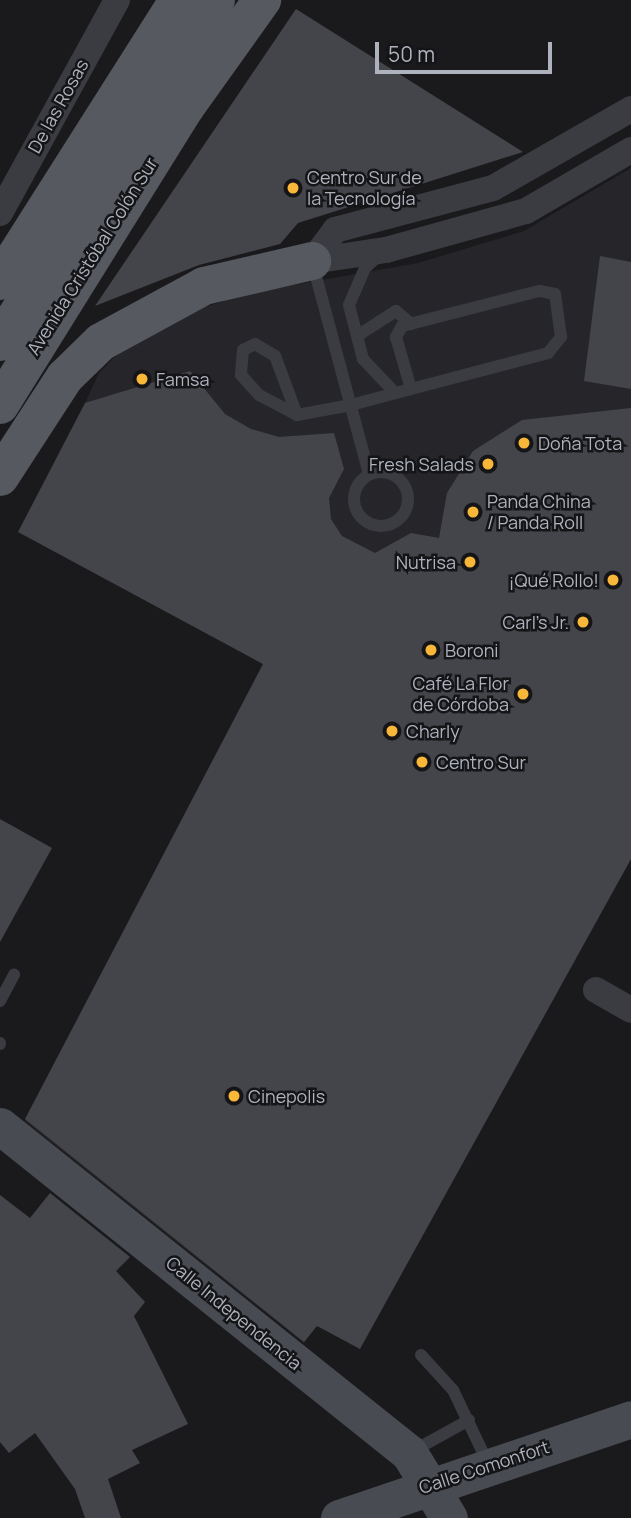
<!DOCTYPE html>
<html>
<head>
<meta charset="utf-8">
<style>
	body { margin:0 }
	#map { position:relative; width:631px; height:1518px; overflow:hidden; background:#1a1a1d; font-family:Manrope,sans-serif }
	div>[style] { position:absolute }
	.built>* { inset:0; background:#26262a }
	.building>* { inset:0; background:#44454a }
	.lane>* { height:12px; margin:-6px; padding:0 6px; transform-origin:6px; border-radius:6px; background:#3b3c42 }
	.lane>.ring { margin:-6px; padding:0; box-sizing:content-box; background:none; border:12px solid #3b3c42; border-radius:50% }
	.street>* { height:26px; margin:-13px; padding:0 13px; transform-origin:13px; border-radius:13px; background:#3b3c42 }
	.secondary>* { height:37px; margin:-18.5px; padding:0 18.5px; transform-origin:18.5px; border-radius:18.5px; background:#494b52 }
	.primary>* { height:38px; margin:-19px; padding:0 19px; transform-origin:19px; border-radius:19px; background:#575961 }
	.dots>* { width:19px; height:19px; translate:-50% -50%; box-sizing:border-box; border:4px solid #151518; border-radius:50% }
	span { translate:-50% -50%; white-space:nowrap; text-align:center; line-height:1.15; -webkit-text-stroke:5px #151518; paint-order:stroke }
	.street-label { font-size:18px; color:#adb2bd }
	.poi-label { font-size:18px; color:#adb2bd }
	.left { translate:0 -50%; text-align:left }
	.right { translate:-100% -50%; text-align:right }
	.scale { position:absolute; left:375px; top:42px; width:177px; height:32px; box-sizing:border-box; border:4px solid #adb2bd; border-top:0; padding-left:9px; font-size:21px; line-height:24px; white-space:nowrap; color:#adb2bd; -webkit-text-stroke:5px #151518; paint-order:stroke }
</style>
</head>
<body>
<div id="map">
	<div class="built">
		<i style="clip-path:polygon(631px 168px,631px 859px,530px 1035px,304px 1343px,25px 1121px,263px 664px,85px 403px,99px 373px,145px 326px,249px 293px,418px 263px,524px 231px)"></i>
	</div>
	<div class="building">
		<i style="clip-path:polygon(296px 9px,523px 152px,298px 223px,280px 244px,199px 265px,95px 306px)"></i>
		<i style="clip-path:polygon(600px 256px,631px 262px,631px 389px,584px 381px)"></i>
		<i style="clip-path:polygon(190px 371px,225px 414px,251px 429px,279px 437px,334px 433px,344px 469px,329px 498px,331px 519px,342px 536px,375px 553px,411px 533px,439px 538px,447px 493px,473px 451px,522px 420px,631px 408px,631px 859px,360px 1349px,317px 1326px,304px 1342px,25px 1119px,263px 664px,18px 532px,85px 403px)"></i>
		<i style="clip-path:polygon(0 819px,52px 848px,0 942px)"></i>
		<i style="clip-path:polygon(50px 1193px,130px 1257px,116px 1271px,145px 1302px,134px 1316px,188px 1424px,132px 1450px,140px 1463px,108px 1479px,121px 1518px,85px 1518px,75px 1489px,35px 1433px,9px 1453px,0 1442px,0 1195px,30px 1218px)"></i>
	</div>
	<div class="lane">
		<i style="left:377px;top:257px;width:16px;rotate:137deg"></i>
		<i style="left:365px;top:268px;width:40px;rotate:113.4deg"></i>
		<i style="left:349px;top:305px;width:56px;rotate:75.5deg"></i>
		<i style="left:363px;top:359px;width:47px;rotate:46.7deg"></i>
		<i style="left:313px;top:265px;width:216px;rotate:75deg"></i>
		<i style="left:357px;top:336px;width:46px;rotate:-32.7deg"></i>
		<i style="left:396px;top:311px;width:20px;rotate:41deg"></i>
		<i style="left:297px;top:415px;width:63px;rotate:-110.4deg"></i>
		<i style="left:275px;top:356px;width:23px;rotate:-149deg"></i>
		<i style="left:255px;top:344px;width:13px;rotate:153deg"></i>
		<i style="left:243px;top:350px;width:25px;rotate:95deg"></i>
		<i style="left:241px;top:375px;width:27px;rotate:48deg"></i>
		<i style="left:259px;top:395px;width:43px;rotate:27.8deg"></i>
		<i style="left:297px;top:415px;width:55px;rotate:-10.5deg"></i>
		<i style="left:351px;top:405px;width:62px;rotate:-14.9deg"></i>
		<i style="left:411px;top:389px;width:142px;rotate:-14.7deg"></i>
		<i style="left:548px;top:353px;width:21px;rotate:-51deg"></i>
		<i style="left:561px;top:337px;width:43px;rotate:-97.9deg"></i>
		<i style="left:555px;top:294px;width:16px;rotate:-169deg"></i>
		<i style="left:539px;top:291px;width:141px;rotate:165.7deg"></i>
		<i style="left:402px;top:326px;width:13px;rotate:119deg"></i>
		<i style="left:396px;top:337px;width:54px;rotate:73.9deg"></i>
		<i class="ring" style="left:354px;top:472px;width:42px;height:42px"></i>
		<i style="left:0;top:1001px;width:30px;rotate:-62deg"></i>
		<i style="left:0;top:1043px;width:1px;rotate:90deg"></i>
		<i style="left:421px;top:1355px;width:47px;rotate:47.6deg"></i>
		<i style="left:453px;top:1390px;width:83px;rotate:64.4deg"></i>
		<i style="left:413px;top:1451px;width:64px;rotate:-29deg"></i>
	</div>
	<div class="street">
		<i style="left:0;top:213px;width:243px;rotate:-61.2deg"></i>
		<i style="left:312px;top:261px;width:39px;rotate:-53deg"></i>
		<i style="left:335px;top:230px;width:163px;rotate:-14.9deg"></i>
		<i style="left:493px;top:188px;width:159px;rotate:-29.8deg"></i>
		<i style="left:312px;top:261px;width:75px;rotate:-8.5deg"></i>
		<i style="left:386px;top:250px;width:145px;rotate:-15.6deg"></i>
		<i style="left:526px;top:211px;width:121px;rotate:-30.2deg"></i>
		<i style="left:596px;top:990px;width:40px;rotate:29.7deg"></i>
	</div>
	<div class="secondary">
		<i style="left:0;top:1126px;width:524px;rotate:38.64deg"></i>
		<i style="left:409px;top:1453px;width:76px;rotate:58.4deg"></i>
		<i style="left:339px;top:1518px;width:308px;rotate:-18.7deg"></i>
	</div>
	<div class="primary">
		<i style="left:0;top:281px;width:333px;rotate:-57.6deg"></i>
		<i style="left:0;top:342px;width:404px;rotate:-57.7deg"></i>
		<i style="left:0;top:405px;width:350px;rotate:-58.1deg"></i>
		<i style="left:185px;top:108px;width:133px;rotate:-54.5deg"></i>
		<i style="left:0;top:477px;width:119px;rotate:-57deg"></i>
		<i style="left:65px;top:377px;width:50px;rotate:-44.2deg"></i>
		<i style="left:101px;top:342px;width:117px;rotate:-28.5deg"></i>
		<i style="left:204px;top:286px;width:111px;rotate:-13deg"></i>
	</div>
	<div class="dots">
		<i style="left:293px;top:188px;background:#f8b738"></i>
		<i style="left:142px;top:379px;background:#f8b738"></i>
		<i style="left:524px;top:443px;background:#f8b738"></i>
		<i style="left:488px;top:464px;background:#f8b738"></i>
		<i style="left:473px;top:512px;background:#f8b738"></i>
		<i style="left:470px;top:562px;background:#f8b738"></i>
		<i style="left:613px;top:580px;background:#f8b738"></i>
		<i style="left:583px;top:622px;background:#f8b738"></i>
		<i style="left:431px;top:650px;background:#f8b738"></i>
		<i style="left:523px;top:694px;background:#f8b738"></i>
		<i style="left:392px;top:731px;background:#f8b738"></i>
		<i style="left:422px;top:762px;background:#f8b738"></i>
		<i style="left:234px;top:1096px;background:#f8b738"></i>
	</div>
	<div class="street-label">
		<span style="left:58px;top:106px;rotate:-61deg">De las Rosas</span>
		<span style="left:92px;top:256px;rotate:-58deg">Avenida Cristóbal Colón Sur</span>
		<span style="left:234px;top:1313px;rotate:39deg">Calle Independencia</span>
		<span style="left:484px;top:1467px;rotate:-18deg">Calle Comonfort</span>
	</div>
	<div class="poi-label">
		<span class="left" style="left:307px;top:188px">Centro Sur de<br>la Tecnología</span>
		<span class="left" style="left:156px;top:379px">Famsa</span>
		<span class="left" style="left:538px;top:443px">Doña Tota</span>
		<span class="right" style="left:474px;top:464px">Fresh Salads</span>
		<span class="left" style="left:487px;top:512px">Panda China<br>/ Panda Roll</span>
		<span class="right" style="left:456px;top:562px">Nutrisa</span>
		<span class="right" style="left:599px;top:580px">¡Qué Rollo!</span>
		<span class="right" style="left:569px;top:622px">Carl's Jr.</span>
		<span class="left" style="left:445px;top:650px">Boroni</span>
		<span class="right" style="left:509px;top:694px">Café La Flor<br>de Córdoba</span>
		<span class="left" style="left:406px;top:731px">Charly</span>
		<span class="left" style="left:436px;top:762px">Centro Sur</span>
		<span class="left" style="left:248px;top:1096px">Cinepolis</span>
	</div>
	<div class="scale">50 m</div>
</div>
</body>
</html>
